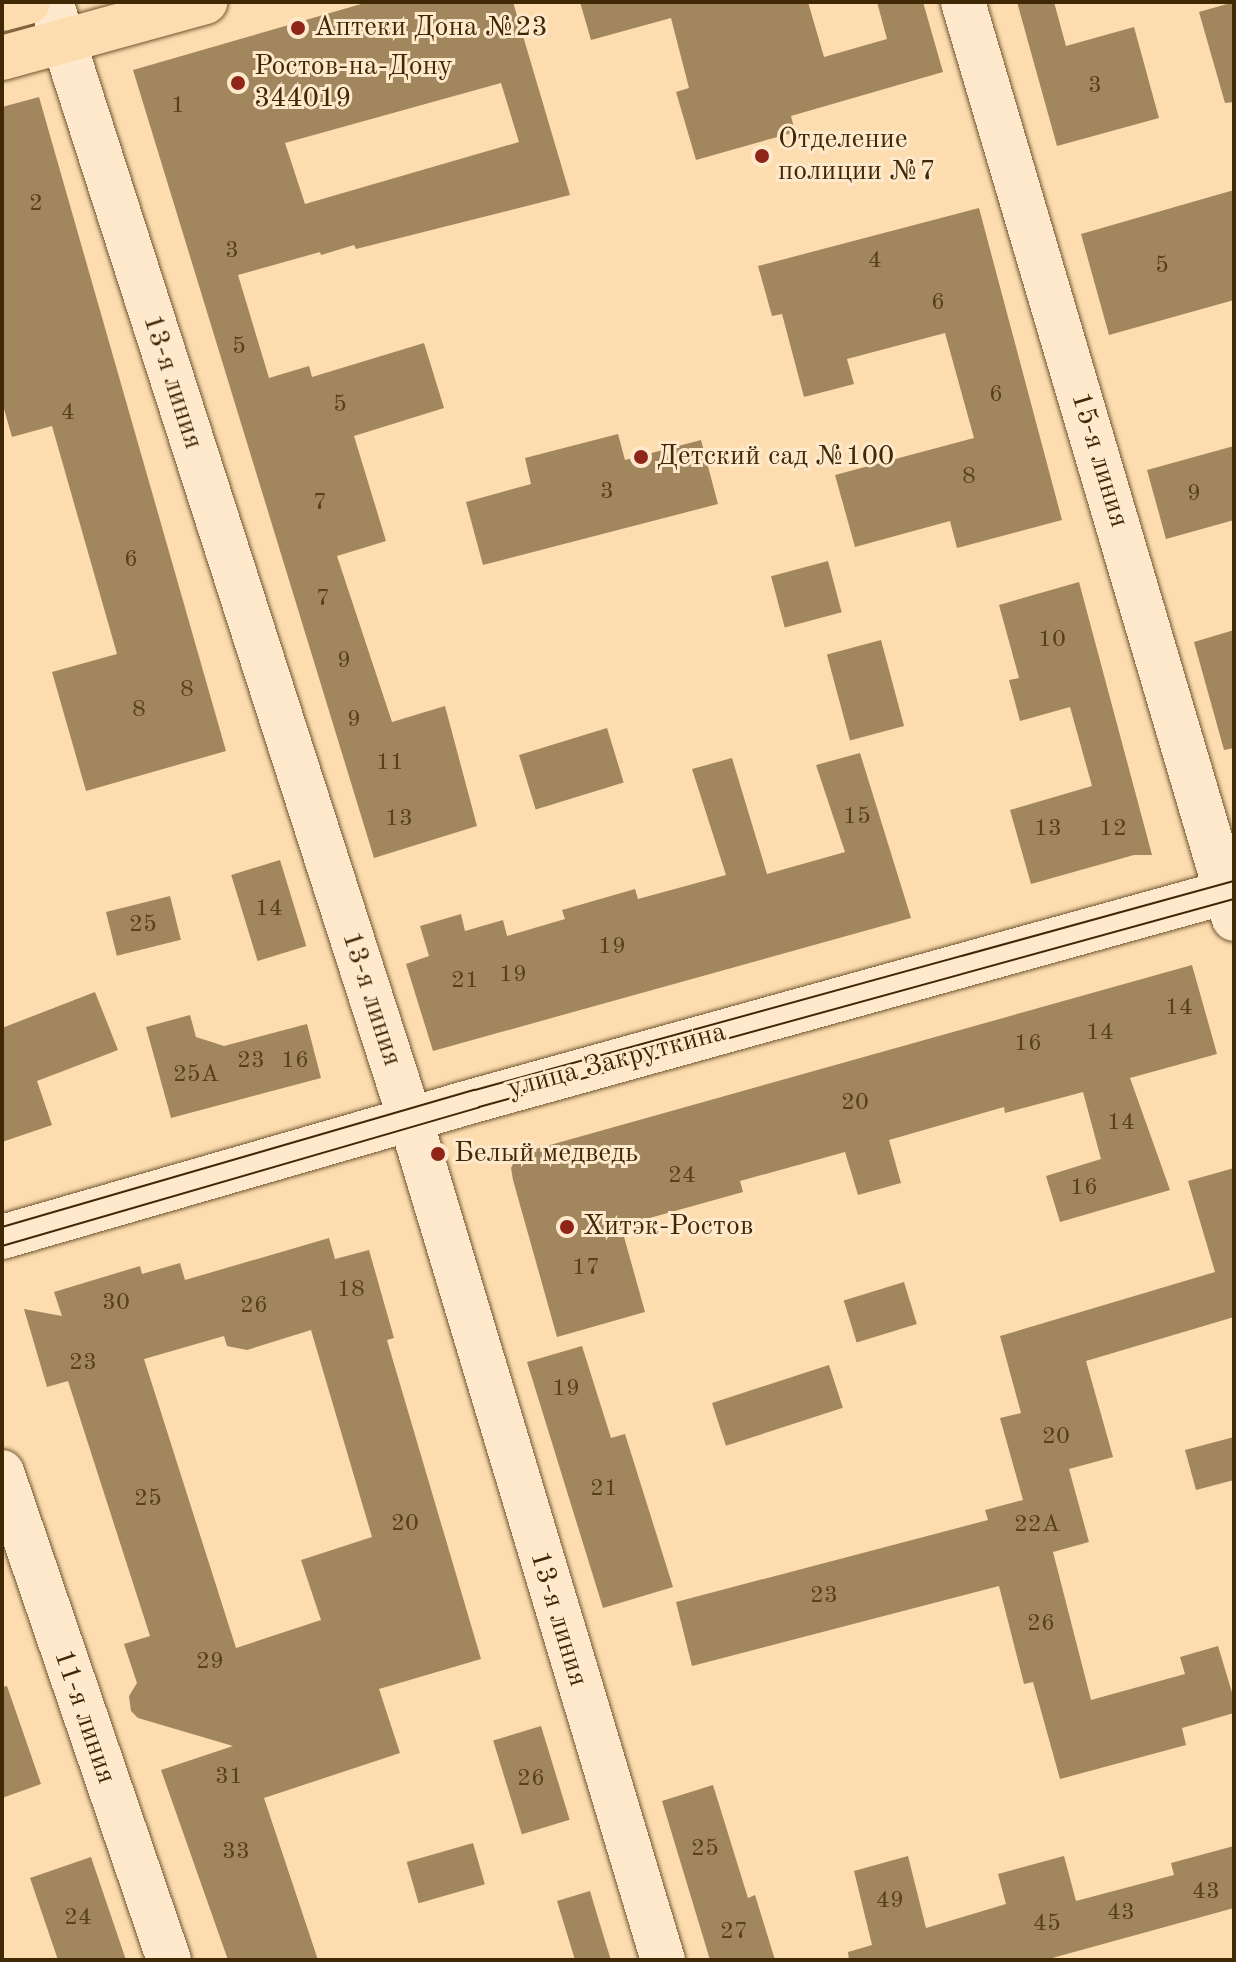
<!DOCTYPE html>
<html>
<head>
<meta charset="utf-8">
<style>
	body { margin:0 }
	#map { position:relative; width:1236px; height:1962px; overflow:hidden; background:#fdddb0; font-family:"Old Standard TT",serif }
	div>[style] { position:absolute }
	.building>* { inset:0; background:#a2865e; transform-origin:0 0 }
	.roads { filter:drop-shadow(0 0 2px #6f5530) drop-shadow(0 0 2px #6f5530) }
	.minor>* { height:44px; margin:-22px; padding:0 22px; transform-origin:22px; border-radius:22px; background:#fee9cc }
	.major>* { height:44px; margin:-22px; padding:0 22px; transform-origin:22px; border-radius:22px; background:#fdddb0 }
	.tram>* { height:2px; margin:-1px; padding:0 1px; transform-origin:1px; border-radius:1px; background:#402805 }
	.dots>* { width:22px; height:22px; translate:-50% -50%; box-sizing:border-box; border:4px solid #fee9cc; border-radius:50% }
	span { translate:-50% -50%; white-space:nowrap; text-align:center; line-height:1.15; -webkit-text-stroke:6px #fee9cc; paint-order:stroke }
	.number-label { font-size:24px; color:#58401b }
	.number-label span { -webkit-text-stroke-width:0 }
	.poi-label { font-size:28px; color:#402805 }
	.left { translate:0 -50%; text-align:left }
	.street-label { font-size:28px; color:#402805 }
	.frame { position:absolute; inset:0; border:4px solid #402805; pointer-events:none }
</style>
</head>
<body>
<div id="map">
	<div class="building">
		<i style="clip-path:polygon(evenodd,368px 2px,513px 2px,570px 195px,356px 249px,354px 245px,321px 255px,320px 252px,238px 275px,269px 378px,309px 366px,312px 377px,424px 343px,444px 408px,354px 436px,386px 541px,337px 556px,392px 722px,445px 706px,477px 826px,374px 858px,133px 70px,368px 2px,501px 83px,519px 142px,305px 204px,285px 143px,501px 83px)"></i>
		<i style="clip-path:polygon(580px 2px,808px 2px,824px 57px,887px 39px,877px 2px,923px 2px,943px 72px,791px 116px,795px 132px,696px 160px,676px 92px,689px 88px,671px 18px,591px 40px)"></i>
		<i style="clip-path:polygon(1017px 2px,1054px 2px,1066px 46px,1134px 27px,1159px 118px,1057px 146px)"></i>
		<i style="clip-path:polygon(1234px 2px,1234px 102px,1225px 103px,1199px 12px)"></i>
		<i style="clip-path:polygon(39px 97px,226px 751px,86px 791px,52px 672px,117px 654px,52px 426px,12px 437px,2px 402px,2px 107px)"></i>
		<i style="clip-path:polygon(1234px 190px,1234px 300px,1109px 335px,1081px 234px)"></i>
		<i style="clip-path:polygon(979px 208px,1062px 520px,957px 548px,950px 521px,855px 547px,835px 475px,974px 438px,945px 333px,847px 359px,854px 384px,804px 397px,782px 314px,772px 316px,758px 266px)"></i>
		<i style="clip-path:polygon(618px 434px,625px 460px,701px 440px,718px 504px,483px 565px,466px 502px,531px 484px,525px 458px)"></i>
		<i style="clip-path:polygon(1234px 446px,1234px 520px,1166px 539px,1147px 470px)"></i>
		<i style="left:828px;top:561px;width:53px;height:59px;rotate:75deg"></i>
		<i style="clip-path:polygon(1079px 582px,1152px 855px,1134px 855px,1031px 884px,1010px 810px,1092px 786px,1070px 707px,1020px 721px,1009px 680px,1019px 678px,999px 605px)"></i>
		<i style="clip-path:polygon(1234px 630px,1234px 748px,1224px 750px,1194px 642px)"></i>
		<i style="left:881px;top:640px;width:89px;height:56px;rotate:75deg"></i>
		<i style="left:607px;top:728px;width:57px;height:92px;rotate:73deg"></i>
		<i style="clip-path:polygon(860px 753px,911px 918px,433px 1051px,406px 964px,429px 956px,420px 926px,461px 914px,465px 931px,503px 920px,507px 936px,565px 919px,562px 910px,635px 889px,638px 899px,726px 875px,692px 769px,732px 758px,767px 874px,845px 852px,816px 765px)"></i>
		<i style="left:280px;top:860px;width:90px;height:51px;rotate:73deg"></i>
		<i style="left:170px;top:896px;width:45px;height:66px;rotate:76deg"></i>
		<i style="clip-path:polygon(1192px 965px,1217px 1054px,1130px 1078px,1170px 1190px,1060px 1222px,1046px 1176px,1101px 1159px,1083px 1092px,1005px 1113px,1004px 1107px,889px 1140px,901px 1183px,858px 1195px,845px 1152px,740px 1181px,743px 1192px,621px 1226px,645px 1312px,557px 1337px,513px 1180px,511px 1168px,518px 1154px)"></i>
		<i style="clip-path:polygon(95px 992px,118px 1050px,37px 1081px,52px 1125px,2px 1142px,2px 1028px)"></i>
		<i style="clip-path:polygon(190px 1015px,196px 1037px,224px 1046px,307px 1024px,321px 1078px,171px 1118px,146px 1027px)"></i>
		<i style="clip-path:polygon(1234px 1168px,1234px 1317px,1086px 1361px,1113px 1457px,1069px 1469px,1089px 1542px,1053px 1552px,1091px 1700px,1185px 1674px,1180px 1657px,1218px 1646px,1234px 1699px,1234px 1713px,1182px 1728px,1186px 1745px,1060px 1779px,1033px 1682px,1024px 1684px,999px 1586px,692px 1666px,676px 1602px,988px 1520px,985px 1510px,1023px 1500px,1000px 1418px,1021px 1413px,1000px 1336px,1215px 1272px,1188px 1181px)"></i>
		<i style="clip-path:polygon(evenodd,329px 1238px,335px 1259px,369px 1250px,394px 1338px,387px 1340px,481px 1659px,379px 1689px,400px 1753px,264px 1798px,318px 1960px,228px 1960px,161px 1770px,233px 1746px,138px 1718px,131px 1711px,129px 1696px,137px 1683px,124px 1644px,150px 1636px,68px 1381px,47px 1387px,24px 1309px,62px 1316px,54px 1292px,140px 1266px,142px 1274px,180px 1263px,185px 1280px,329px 1238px,311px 1330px,372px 1537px,301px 1560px,321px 1620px,236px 1648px,144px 1359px,224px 1336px,227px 1346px,247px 1350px,311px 1330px)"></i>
		<i style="left:904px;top:1282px;width:44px;height:63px;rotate:73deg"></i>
		<i style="clip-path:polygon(582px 1346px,611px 1438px,625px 1434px,673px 1587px,603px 1608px,527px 1362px)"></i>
		<i style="left:829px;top:1365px;width:45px;height:123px;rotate:72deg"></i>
		<i style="clip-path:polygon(1234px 1437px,1234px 1480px,1196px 1490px,1185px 1450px)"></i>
		<i style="clip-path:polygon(7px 1686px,41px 1784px,2px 1798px,2px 1687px)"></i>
		<i style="left:541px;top:1726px;width:98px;height:50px;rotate:73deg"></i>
		<i style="clip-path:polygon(713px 1785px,748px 1898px,755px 1895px,775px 1960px,710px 1960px,662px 1801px)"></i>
		<i style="left:473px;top:1843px;width:43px;height:69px;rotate:74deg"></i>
		<i style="clip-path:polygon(1234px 1846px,1234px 1908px,1045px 1960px,849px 1960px,848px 1952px,872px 1945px,854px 1871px,908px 1856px,926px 1928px,1006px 1904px,998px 1874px,1064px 1856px,1076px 1901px,1174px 1875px,1171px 1863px)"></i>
		<i style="clip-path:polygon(91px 1857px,126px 1960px,58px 1960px,30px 1878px)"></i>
		<i style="clip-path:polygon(590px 1891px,605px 1941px,611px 1960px,575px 1960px,557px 1901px)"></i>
	</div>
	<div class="roads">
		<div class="minor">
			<i style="left:51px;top:2px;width:1183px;rotate:72.18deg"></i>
			<i style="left:413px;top:1128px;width:869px;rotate:73.28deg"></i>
			<i style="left:963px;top:2px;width:956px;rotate:73.54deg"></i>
			<i style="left:2px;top:1237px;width:472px;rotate:-16.1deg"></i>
			<i style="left:455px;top:1106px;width:808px;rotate:-15.5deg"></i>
			<i style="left:2px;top:1472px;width:516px;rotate:71.11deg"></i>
		</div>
		<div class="major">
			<i style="left:2px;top:9px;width:27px;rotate:-15deg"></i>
			<i style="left:2px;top:58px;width:211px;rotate:-15.4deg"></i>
		</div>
	</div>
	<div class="tram">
		<i style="left:2px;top:1227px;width:492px;rotate:-16.2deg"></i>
		<i style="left:475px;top:1090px;width:787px;rotate:-15.4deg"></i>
		<i style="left:2px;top:1246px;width:497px;rotate:-16.2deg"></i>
		<i style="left:479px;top:1107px;width:783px;rotate:-15.4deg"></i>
	</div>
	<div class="dots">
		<i style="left:298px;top:28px;background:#8f2418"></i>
		<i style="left:238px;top:83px;background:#8f2418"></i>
		<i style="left:762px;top:156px;background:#8f2418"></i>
		<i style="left:641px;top:457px;background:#8f2418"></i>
		<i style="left:438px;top:1154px;background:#8f2418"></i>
		<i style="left:567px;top:1227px;background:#8f2418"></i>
	</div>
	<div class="number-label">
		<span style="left:1095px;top:87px">3</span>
		<span style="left:178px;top:107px">1</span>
		<span style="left:36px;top:205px">2</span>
		<span style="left:232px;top:252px">3</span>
		<span style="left:875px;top:262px">4</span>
		<span style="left:1162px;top:267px">5</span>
		<span style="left:938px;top:304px">6</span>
		<span style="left:239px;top:348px">5</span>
		<span style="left:996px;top:396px">6</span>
		<span style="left:340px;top:406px">5</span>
		<span style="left:68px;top:414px">4</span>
		<span style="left:969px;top:478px">8</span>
		<span style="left:607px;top:493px">3</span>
		<span style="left:1194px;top:495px">9</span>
		<span style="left:320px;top:504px">7</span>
		<span style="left:131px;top:561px">6</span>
		<span style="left:323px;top:600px">7</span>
		<span style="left:1052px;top:641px">10</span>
		<span style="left:344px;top:662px">9</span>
		<span style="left:187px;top:691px">8</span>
		<span style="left:139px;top:711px">8</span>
		<span style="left:354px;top:721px">9</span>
		<span style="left:390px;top:764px">11</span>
		<span style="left:857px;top:818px">15</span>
		<span style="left:399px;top:820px">13</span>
		<span style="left:1048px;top:830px">13</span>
		<span style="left:1113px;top:830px">12</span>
		<span style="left:269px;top:910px">14</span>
		<span style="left:143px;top:926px">25</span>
		<span style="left:612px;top:948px">19</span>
		<span style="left:513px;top:976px">19</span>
		<span style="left:465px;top:982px">21</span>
		<span style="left:1179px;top:1009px">14</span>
		<span style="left:1100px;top:1034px">14</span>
		<span style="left:1028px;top:1045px">16</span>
		<span style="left:251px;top:1062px">23</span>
		<span style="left:295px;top:1062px">16</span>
		<span style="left:196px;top:1076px">25А</span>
		<span style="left:855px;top:1104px">20</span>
		<span style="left:1121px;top:1124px">14</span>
		<span style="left:682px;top:1177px">24</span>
		<span style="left:1084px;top:1189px">16</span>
		<span style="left:586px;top:1269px">17</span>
		<span style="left:351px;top:1291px">18</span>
		<span style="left:116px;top:1304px">30</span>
		<span style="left:254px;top:1307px">26</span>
		<span style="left:83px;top:1364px">23</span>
		<span style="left:566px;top:1390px">19</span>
		<span style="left:1056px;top:1438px">20</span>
		<span style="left:604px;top:1490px">21</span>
		<span style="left:148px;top:1500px">25</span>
		<span style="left:405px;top:1525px">20</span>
		<span style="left:1037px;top:1526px">22А</span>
		<span style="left:824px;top:1597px">23</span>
		<span style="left:1041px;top:1625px">26</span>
		<span style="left:210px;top:1663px">29</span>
		<span style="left:229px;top:1778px">31</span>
		<span style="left:531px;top:1780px">26</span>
		<span style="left:705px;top:1850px">25</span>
		<span style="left:236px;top:1853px">33</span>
		<span style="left:1206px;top:1893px">43</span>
		<span style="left:890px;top:1902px">49</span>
		<span style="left:1121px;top:1914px">43</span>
		<span style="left:78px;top:1919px">24</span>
		<span style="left:1047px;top:1925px">45</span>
		<span style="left:734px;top:1933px">27</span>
	</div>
	<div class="poi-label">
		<span class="left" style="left:314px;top:28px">Аптеки Дона №23</span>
		<span class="left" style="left:254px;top:83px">Ростов-на-Дону<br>344019</span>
		<span class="left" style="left:778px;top:156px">Отделение<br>полиции №7</span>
		<span class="left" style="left:657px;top:457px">Детский сад №100</span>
		<span class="left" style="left:454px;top:1154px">Белый медведь</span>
		<span class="left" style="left:583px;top:1227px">Хитэк-Ростов</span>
	</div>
	<div class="street-label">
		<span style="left:172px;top:382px;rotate:72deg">13-я линия</span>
		<span style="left:1099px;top:460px;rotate:73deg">15-я линия</span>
		<span style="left:371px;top:999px;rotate:72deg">13-я линия</span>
		<span style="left:617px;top:1061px;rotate:-15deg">улица Закруткина</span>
		<span style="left:558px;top:1619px;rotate:73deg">13-я линия</span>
		<span style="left:84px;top:1717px;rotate:71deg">11-я линия</span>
	</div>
	<div class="frame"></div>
</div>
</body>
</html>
